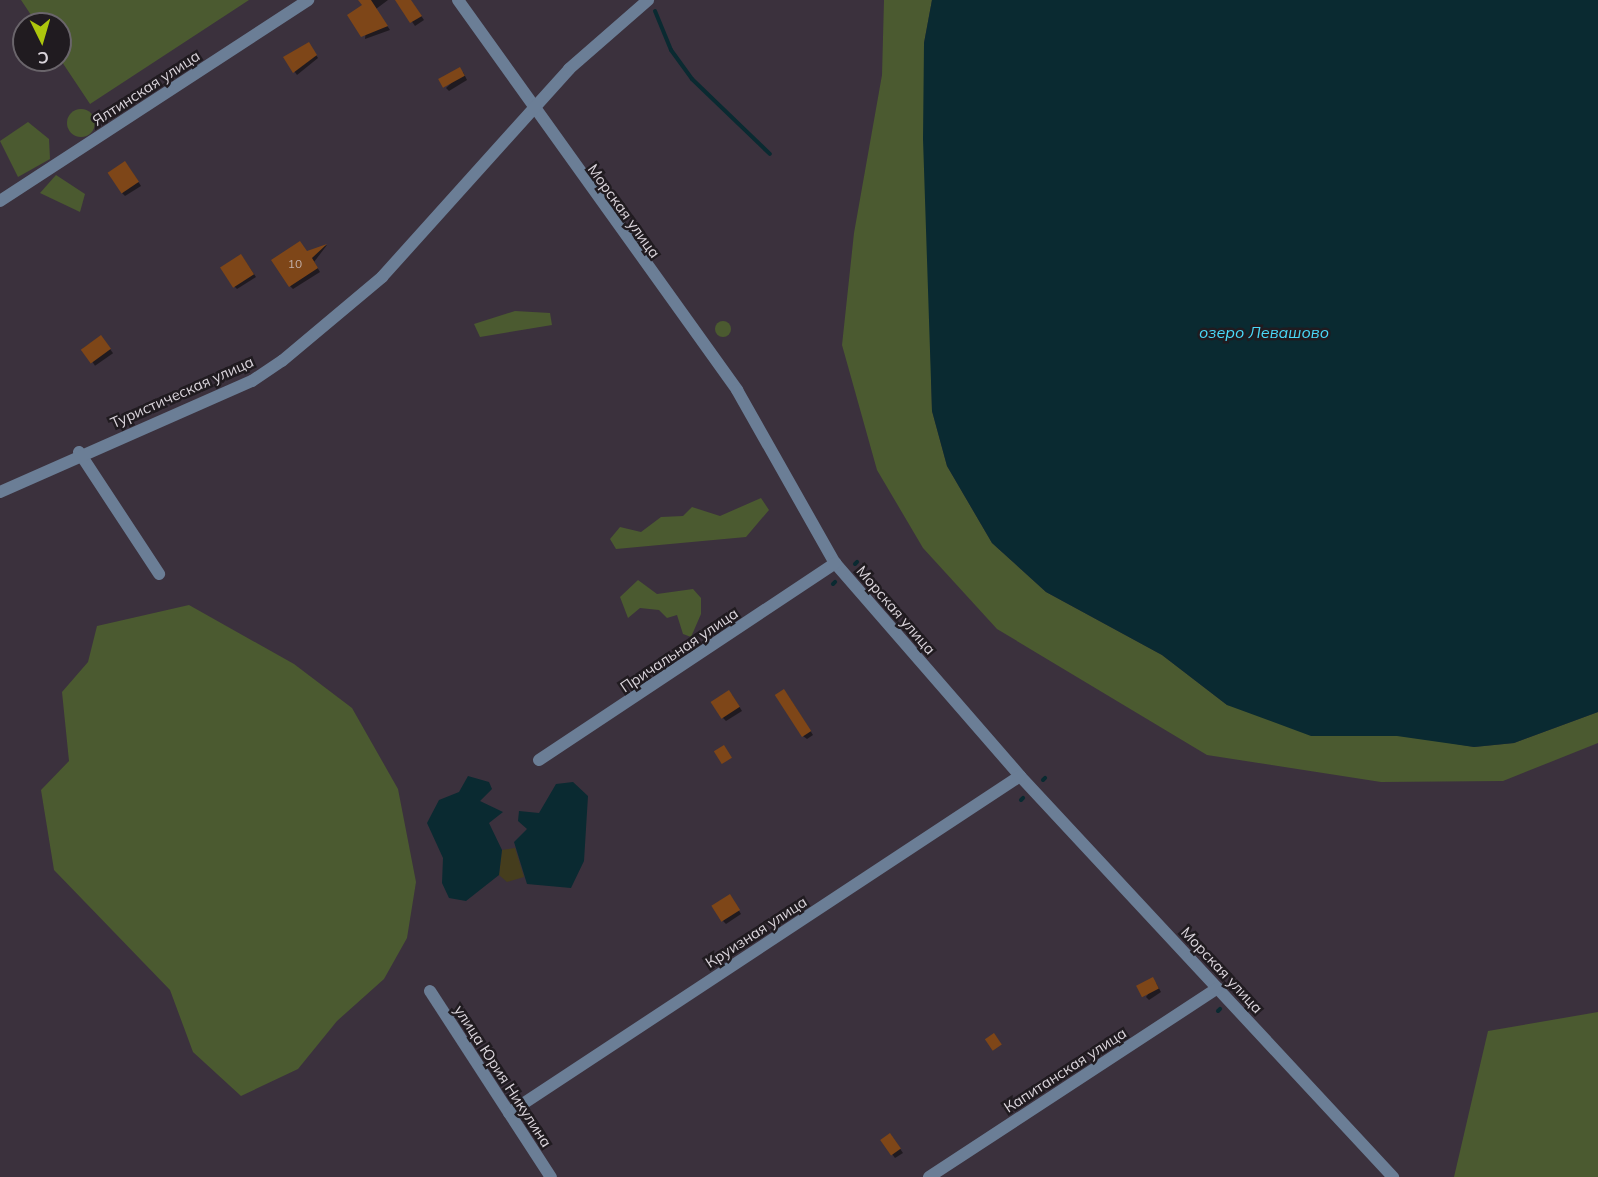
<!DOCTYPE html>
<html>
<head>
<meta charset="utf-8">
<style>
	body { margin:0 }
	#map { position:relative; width:1598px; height:1177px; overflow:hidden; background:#3b313d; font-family:Mulish,sans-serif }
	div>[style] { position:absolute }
	.green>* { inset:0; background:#4b5a30 }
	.round { border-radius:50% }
	.sand>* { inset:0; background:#453d1d }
	.water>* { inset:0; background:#0a2a31 }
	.shadow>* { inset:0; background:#0007; transform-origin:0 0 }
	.stream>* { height:4px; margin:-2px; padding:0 2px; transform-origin:2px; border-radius:2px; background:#0a2a31 }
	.building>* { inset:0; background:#7e4618; transform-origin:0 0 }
	.minor>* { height:12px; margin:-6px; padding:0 6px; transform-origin:6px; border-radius:6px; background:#6b7e96 }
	span { translate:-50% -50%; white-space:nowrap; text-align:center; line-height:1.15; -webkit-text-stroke:5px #201b20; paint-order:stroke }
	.number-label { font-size:12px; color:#c3b0aa }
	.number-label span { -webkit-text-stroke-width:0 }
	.street-label { font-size:15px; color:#dad4db }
	.water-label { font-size:16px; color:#4ad9f9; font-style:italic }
	.north { position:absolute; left:12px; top:12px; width:60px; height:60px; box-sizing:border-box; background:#201b20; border:2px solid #6a656b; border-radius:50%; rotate:175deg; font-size:16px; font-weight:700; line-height:24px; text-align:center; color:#dad4db }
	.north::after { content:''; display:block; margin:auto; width:21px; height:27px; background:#adc60d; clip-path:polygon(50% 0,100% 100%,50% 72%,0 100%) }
</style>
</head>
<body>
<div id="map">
	<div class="green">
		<i style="clip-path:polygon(21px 0,249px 0,90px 104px,60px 59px,60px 24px,37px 24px)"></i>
		<i style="clip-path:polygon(884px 0,932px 0,924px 43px,932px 411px,947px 466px,992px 543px,1046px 592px,1162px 655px,1227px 705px,1474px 747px,1514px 743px,1598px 712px,1598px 743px,1503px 781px,1381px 782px,1207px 755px,997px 629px,923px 548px,877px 470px,842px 345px,854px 233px,882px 75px)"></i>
		<i class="round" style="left:67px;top:109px;width:28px;height:28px"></i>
		<i style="clip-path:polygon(28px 122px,49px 139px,50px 159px,18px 177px,0 141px)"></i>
		<i style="clip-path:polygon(56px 175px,85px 194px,80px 212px,40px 193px)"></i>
		<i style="clip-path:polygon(515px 311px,550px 313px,552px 325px,480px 337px,474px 324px)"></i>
		<i class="round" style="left:715px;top:321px;width:16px;height:16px"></i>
		<i style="clip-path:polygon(761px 498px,769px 510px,746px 537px,616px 549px,610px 539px,620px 527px,641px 532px,661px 517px,683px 516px,692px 507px,720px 516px)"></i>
		<i style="clip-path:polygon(638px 580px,657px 594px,693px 589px,701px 598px,701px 614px,691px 637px,683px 634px,677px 615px,667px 618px,659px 610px,640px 608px,628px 618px,620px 597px)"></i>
		<i style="clip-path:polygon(189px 605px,294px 664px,352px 708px,398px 789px,416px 882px,407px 938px,384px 979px,337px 1021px,298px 1069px,241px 1096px,193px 1052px,170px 990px,54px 870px,41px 790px,69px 761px,62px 692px,88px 662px,97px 626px)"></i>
		<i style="clip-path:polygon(1598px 1012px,1598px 1177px,1454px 1177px,1488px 1031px)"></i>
	</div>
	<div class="sand">
		<i style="clip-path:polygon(515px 848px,524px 877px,507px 882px,499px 875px,502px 850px)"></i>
	</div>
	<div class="water">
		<i style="clip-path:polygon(932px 0,1598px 0,1598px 712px,1514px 743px,1474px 747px,1397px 736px,1311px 736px,1227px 705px,1162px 655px,1046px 592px,992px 543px,947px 466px,932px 411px,923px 139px,924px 43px)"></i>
		<i style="clip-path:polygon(468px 776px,489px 782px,492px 789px,480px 801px,503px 812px,489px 823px,502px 850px,499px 875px,466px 901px,449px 898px,442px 883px,443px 858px,427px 823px,439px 800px,459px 792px)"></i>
		<i style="clip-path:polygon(573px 782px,588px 796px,584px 861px,571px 888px,527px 884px,514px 842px,527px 829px,518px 821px,519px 811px,539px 813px,556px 784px)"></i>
	</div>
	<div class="shadow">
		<i style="clip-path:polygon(369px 0,388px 0,376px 9px,390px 30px,365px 39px)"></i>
		<i style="clip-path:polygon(413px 4px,424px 20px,415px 26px,401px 6px)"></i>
		<i style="clip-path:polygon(311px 47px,318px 58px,297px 75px,285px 58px)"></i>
		<i style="clip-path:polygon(463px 72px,467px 80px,449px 91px,446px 88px)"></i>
		<i style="clip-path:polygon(128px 166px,141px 186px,125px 196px,122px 193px)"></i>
		<i style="clip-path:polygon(327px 245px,314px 262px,320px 272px,293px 289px,290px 286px,307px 252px)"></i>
		<i style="clip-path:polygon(241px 255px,256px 277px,237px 289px,234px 286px)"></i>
		<i style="left:101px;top:336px;width:21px;height:22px;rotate:55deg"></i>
		<i style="clip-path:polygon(787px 694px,813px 735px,807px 739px,803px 736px)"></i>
		<i style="clip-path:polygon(732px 695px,742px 711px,726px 721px,723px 718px)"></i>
		<i style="clip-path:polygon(731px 898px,741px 914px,726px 924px,723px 921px)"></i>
		<i style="clip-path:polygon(1156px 983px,1161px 992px,1149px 1000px,1146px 997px)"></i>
		<i style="clip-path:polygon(890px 1134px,903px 1153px,895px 1158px,892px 1154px)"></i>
	</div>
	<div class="stream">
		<i style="left:655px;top:11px;width:42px;rotate:67.7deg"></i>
		<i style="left:671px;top:50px;width:36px;rotate:54deg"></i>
		<i style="left:692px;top:79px;width:108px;rotate:43.9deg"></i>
		<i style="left:855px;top:564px;width:3px;rotate:-45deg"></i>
		<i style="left:833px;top:584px;width:3px;rotate:-45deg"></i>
		<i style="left:1043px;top:780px;width:3px;rotate:-45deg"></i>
		<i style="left:1021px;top:800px;width:3px;rotate:-45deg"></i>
		<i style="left:1240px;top:991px;width:3px;rotate:-45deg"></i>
		<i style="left:1218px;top:1011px;width:3px;rotate:-45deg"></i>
	</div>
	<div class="building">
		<i style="clip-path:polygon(358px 0,371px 0,388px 26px,361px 37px,347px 15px,362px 5px)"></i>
		<i style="clip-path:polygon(395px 0,411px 0,422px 16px,410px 23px)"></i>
		<i style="clip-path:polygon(309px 42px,317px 55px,293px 73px,283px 57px)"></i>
		<i style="left:460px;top:67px;width:10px;height:25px;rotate:61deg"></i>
		<i style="left:125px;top:161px;width:25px;height:21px;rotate:56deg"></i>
		<i style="clip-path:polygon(300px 241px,307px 251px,327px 244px,312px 258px,318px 268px,289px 287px,271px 260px)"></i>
		<i style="left:241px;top:254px;width:24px;height:25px;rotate:57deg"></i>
		<i style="left:101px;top:335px;width:17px;height:25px;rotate:54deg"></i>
		<i style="left:784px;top:689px;width:50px;height:11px;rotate:57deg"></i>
		<i style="left:729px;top:690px;width:20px;height:22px;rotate:57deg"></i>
		<i style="left:724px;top:745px;width:15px;height:12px;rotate:58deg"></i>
		<i style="left:730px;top:894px;width:19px;height:22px;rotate:58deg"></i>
		<i style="left:1153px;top:977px;width:13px;height:19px;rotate:63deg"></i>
		<i style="left:994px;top:1033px;width:14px;height:11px;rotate:56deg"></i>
		<i style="left:890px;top:1133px;width:19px;height:12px;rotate:55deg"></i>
	</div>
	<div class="minor">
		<i style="left:458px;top:0;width:480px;rotate:54.4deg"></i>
		<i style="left:737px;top:390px;width:199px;rotate:60.5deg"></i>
		<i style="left:835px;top:563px;width:282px;rotate:49deg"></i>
		<i style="left:1020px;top:776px;width:548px;rotate:47.07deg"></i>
		<i style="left:0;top:201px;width:368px;rotate:-33.1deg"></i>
		<i style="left:79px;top:452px;width:146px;rotate:56.7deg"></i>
		<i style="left:0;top:492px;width:275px;rotate:-23.8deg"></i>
		<i style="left:252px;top:381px;width:36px;rotate:-34deg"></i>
		<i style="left:282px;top:361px;width:131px;rotate:-40deg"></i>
		<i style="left:382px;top:277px;width:280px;rotate:-48deg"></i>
		<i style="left:569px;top:69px;width:105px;rotate:-41.1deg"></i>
		<i style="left:539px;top:760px;width:356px;rotate:-33.6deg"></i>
		<i style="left:430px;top:991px;width:222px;rotate:57deg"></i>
		<i style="left:509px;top:1113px;width:612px;rotate:-33.4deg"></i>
		<i style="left:929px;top:1177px;width:345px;rotate:-33.2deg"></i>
	</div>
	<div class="number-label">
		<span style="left:295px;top:264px">10</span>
	</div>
	<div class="street-label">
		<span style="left:146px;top:88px;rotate:-33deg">Ялтинская улица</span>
		<span style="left:624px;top:211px;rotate:54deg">Морская улица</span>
		<span style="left:182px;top:392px;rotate:-24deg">Туристическая улица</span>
		<span style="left:896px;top:610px;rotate:49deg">Морская улица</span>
		<span style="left:679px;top:650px;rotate:-34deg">Причальная улица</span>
		<span style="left:756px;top:932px;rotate:-33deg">Круизная улица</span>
		<span style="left:1222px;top:970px;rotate:47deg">Морская улица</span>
		<span style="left:1065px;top:1070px;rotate:-33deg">Капитанская улица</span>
		<span style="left:503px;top:1076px;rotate:57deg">улица Юрия Никулина</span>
	</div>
	<div class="water-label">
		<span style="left:1264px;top:332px">озеро Левашово</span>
	</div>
	<div class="north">С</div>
</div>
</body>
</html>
